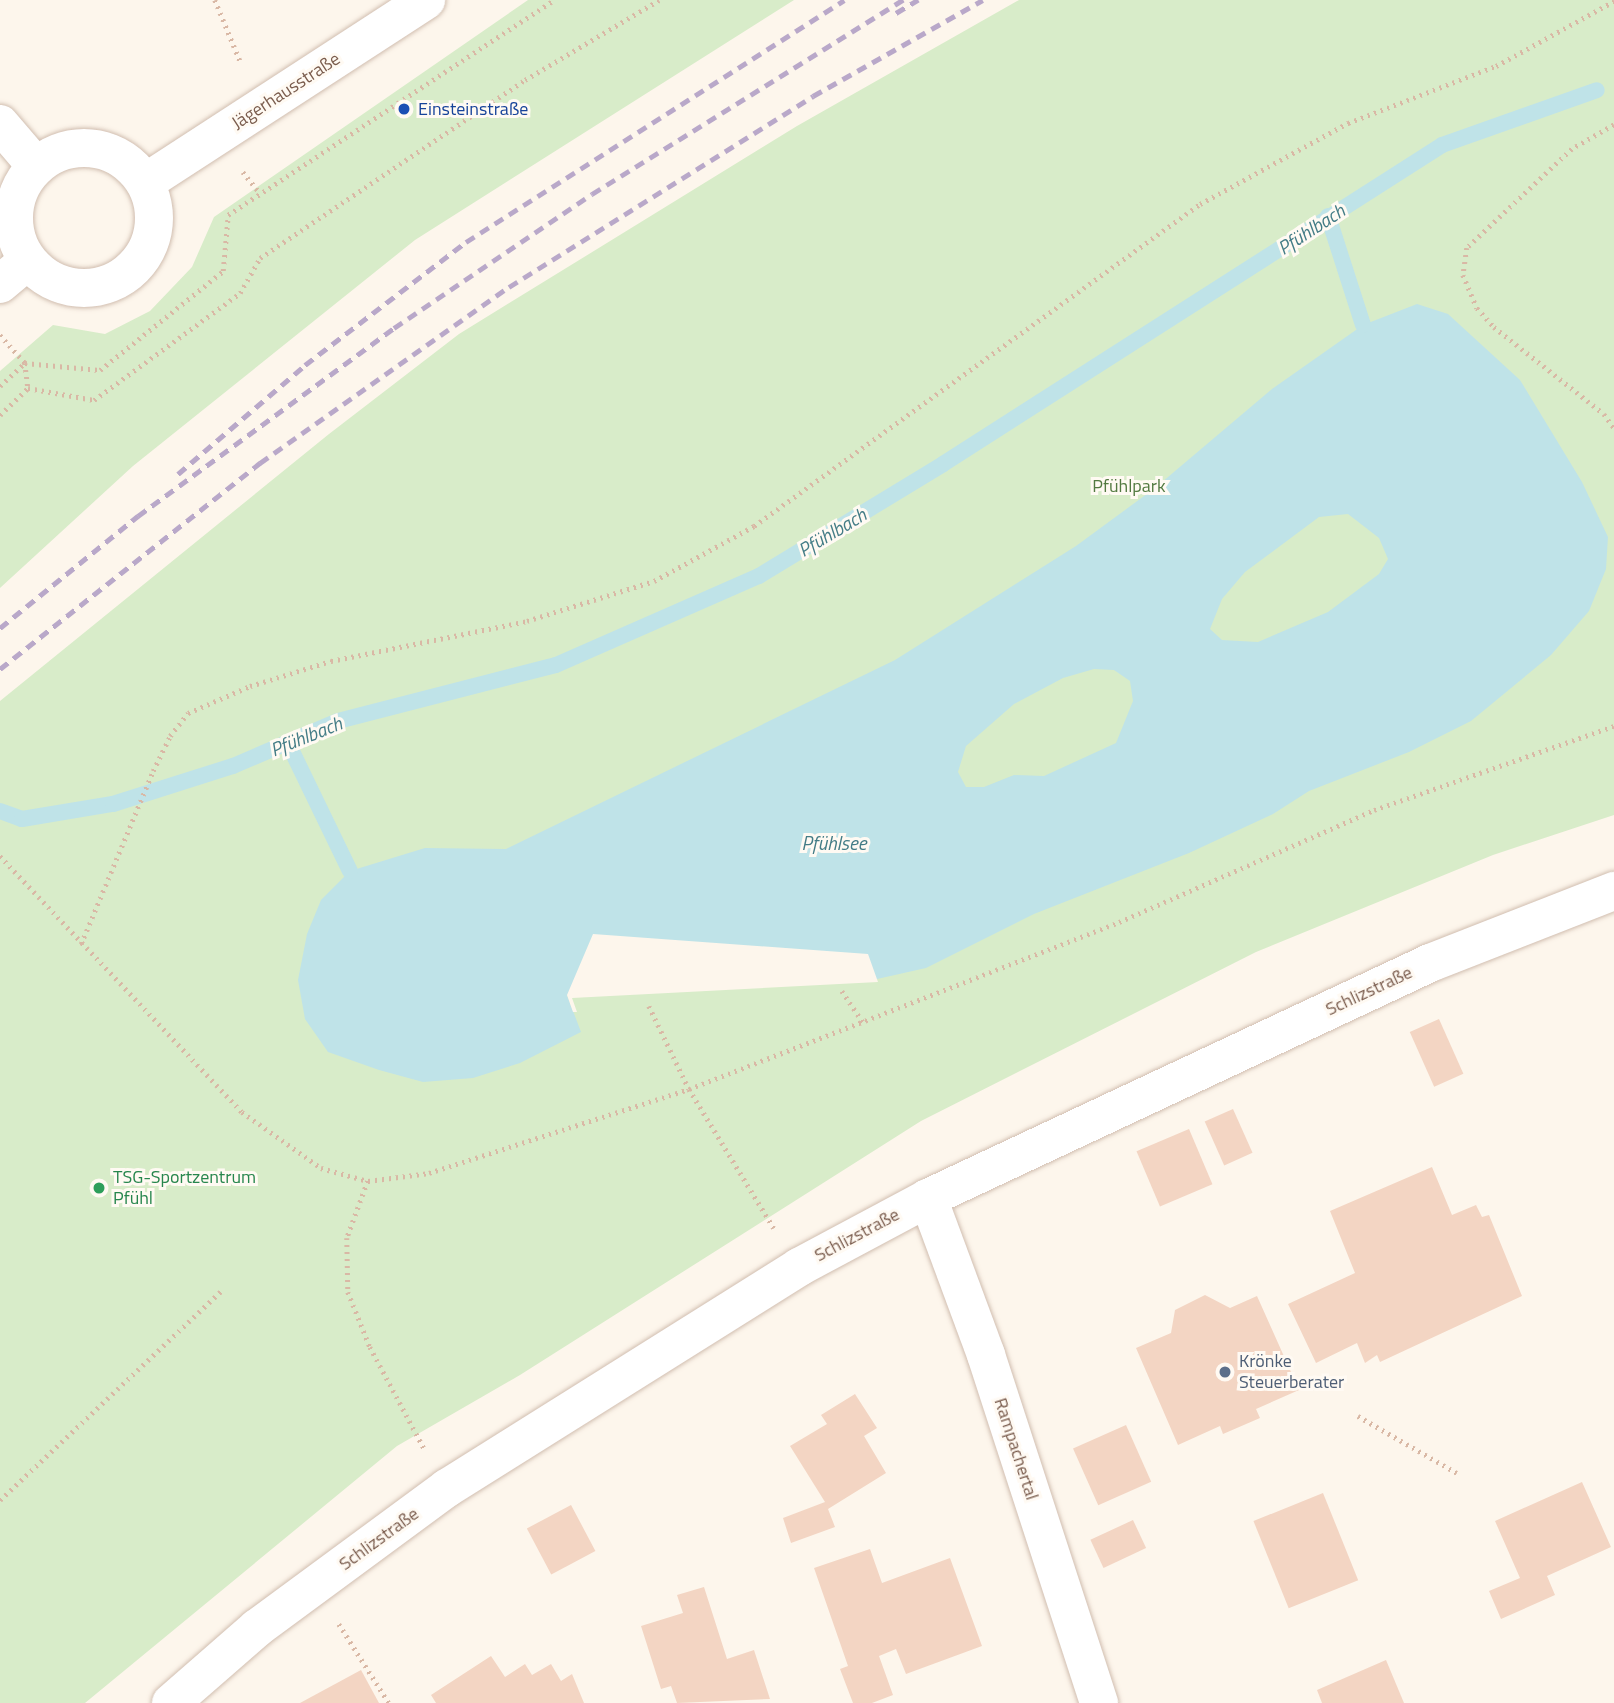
<!DOCTYPE html>
<html>
<head>
<meta charset="utf-8">
<style>
	body { margin:0 }
	#map { position:relative; width:1614px; height:1703px; overflow:hidden; background:#fdf6ec; font-family:"Titillium Web",sans-serif }
	div>[style] { position:absolute }
	.green>* { inset:0; background:#d8ecc9 }
	.water>* { inset:0; background:#bfe3e8 }
	.pier>* { inset:0; background:#fdf6ec }
	.stream>* { height:16px; margin:-8px; padding:0 8px; transform-origin:8px; border-radius:8px; background:#bfe3e8 }
	.building>* { inset:0; background:#f3d5c3; transform-origin:0 0 }
	.path>* { height:4.5px; margin-top:-2.25px; transform-origin:0; background:repeating-linear-gradient(90deg,#d9b8a5 0 2px,transparent 0 7px) }
	.roads { filter:drop-shadow(0 0 2px #d1beb0) drop-shadow(0 0 2px #d1beb0) }
	.minor>* { height:38px; margin:-19px; padding:0 19px; transform-origin:19px; border-radius:19px; background:#fff }
	.minor>.ring { margin:-19px; padding:0; box-sizing:content-box; background:none; border:38px solid #fff; border-radius:50% }
	.rail>* { height:5px; margin-top:-2.5px; transform-origin:0; background:repeating-linear-gradient(90deg,#b9a8c9 0 10px,transparent 0 17px) }
	.dots>* { width:19px; height:19px; translate:-50% -50%; box-sizing:border-box; border:4px solid #fffaf3; border-radius:50% }
	span { translate:-50% -50%; white-space:nowrap; text-align:center; line-height:1.15; -webkit-text-stroke:6px #fffaf3; paint-order:stroke }
	.street-label { font-size:18px; color:#7a5c4d }
	.transit-label { font-size:18px; color:#164399 }
	.left { translate:0 -50%; text-align:left }
	.park-label { font-size:18px; color:#537a41 }
	.leisure-label { font-size:18px; color:#27864d }
	.service-label { font-size:18px; color:#4e5e75 }
	.water-label { font-size:19px; color:#437c86; font-style:italic }
</style>
</head>
<body>
<div id="map">
	<div class="green">
		<i style="clip-path:polygon(528px 0,794px 0,415px 240px,133px 466px,0 588px,0 371px,53px 325px,105px 334px,150px 311px,192px 267px,214px 217px)"></i>
		<i style="clip-path:polygon(1019px 0,1614px 0,1614px 815px,1493px 855px,1256px 952px,921px 1121px,520px 1375px,397px 1446px,85px 1703px,0 1703px,0 701px,329px 434px,459px 334px,797px 126px)"></i>
	</div>
	<div class="water">
		<i style="clip-path:polygon(evenodd,1417px 304px,1448px 314px,1520px 380px,1582px 482px,1608px 537px,1606px 569px,1589px 611px,1551px 655px,1471px 721px,1409px 752px,1309px 791px,1273px 814px,1189px 853px,1034px 914px,926px 968px,877px 979px,567px 995px,581px 1032px,520px 1063px,473px 1078px,423px 1082px,379px 1070px,328px 1052px,305px 1019px,298px 980px,307px 934px,321px 900px,350px 871px,425px 848px,506px 849px,895px 660px,1076px 546px,1155px 488px,1272px 389px,1363px 325px,1417px 304px,1348px 514px,1379px 538px,1388px 559px,1379px 574px,1328px 612px,1258px 642px,1222px 640px,1210px 629px,1222px 599px,1245px 572px,1319px 517px,1348px 514px,1417px 304px,1094px 669px,1114px 670px,1130px 681px,1133px 701px,1116px 743px,1044px 776px,1014px 775px,984px 787px,966px 787px,958px 772px,966px 746px,1014px 704px,1063px 678px,1094px 669px)"></i>
	</div>
	<div class="pier">
		<i style="clip-path:polygon(593px 934px,868px 954px,878px 982px,572px 998px,577px 1012px,573px 1012px,567px 995px)"></i>
	</div>
	<div class="stream">
		<i style="left:1328px;top:216px;width:114px;rotate:72.2deg"></i>
		<i style="left:288px;top:743px;width:142px;rotate:64.2deg"></i>
		<i style="left:0;top:811px;width:23px;rotate:20deg"></i>
		<i style="left:22px;top:819px;width:92px;rotate:-9.4deg"></i>
		<i style="left:113px;top:804px;width:126px;rotate:-17.6deg"></i>
		<i style="left:233px;top:766px;width:114px;rotate:-23.2deg"></i>
		<i style="left:338px;top:721px;width:225px;rotate:-14.4deg"></i>
		<i style="left:556px;top:665px;width:222px;rotate:-23.7deg"></i>
		<i style="left:759px;top:576px;width:215px;rotate:-31.3deg"></i>
		<i style="left:943px;top:464px;width:592px;rotate:-32.59deg"></i>
		<i style="left:1442px;top:145px;width:164px;rotate:-19.5deg"></i>
	</div>
	<div class="building">
		<i style="left:1439px;top:1019px;width:60px;height:32px;rotate:66deg"></i>
		<i style="left:1233px;top:1109px;width:48px;height:31px;rotate:66deg"></i>
		<i style="left:1189px;top:1129px;width:60px;height:57px;rotate:67deg"></i>
		<i style="clip-path:polygon(1432px 1167px,1452px 1215px,1476px 1205px,1482px 1217px,1489px 1215px,1522px 1296px,1380px 1362px,1377px 1355px,1365px 1363px,1357px 1343px,1316px 1363px,1288px 1304px,1355px 1273px,1330px 1211px)"></i>
		<i style="clip-path:polygon(1205px 1295px,1230px 1308px,1257px 1296px,1299px 1390px,1256px 1409px,1260px 1418px,1223px 1434px,1220px 1426px,1178px 1445px,1136px 1348px,1171px 1333px,1175px 1310px)"></i>
		<i style="clip-path:polygon(855px 1394px,877px 1428px,864px 1436px,886px 1473px,828px 1509px,835px 1527px,791px 1543px,783px 1518px,825px 1502px,790px 1446px,827px 1424px,821px 1415px)"></i>
		<i style="left:1126px;top:1425px;width:62px;height:58px;rotate:66deg"></i>
		<i style="clip-path:polygon(1582px 1482px,1611px 1547px,1547px 1576px,1555px 1595px,1501px 1619px,1489px 1591px,1520px 1578px,1495px 1521px)"></i>
		<i style="left:1323px;top:1493px;width:94px;height:75px;rotate:68deg"></i>
		<i style="left:571px;top:1505px;width:52px;height:50px;rotate:62deg"></i>
		<i style="left:1133px;top:1520px;width:31px;height:47px;rotate:65deg"></i>
		<i style="clip-path:polygon(870px 1549px,882px 1583px,950px 1558px,982px 1646px,906px 1674px,896px 1649px,879px 1656px,893px 1695px,872px 1703px,853px 1703px,840px 1669px,848px 1666px,814px 1568px)"></i>
		<i style="clip-path:polygon(704px 1587px,727px 1659px,754px 1650px,770px 1699px,677px 1703px,671px 1686px,661px 1689px,641px 1626px,683px 1613px,677px 1595px)"></i>
		<i style="clip-path:polygon(491px 1656px,505px 1677px,525px 1664px,532px 1675px,551px 1664px,561px 1681px,572px 1674px,584px 1703px,436px 1703px,431px 1695px)"></i>
		<i style="clip-path:polygon(1386px 1660px,1404px 1703px,1322px 1703px,1317px 1690px)"></i>
		<i style="clip-path:polygon(361px 1670px,379px 1703px,300px 1703px)"></i>
	</div>
	<div class="path">
		<i style="left:215px;top:0;width:68px;rotate:67.6deg"></i>
		<i style="left:1614px;top:125px;width:48px;rotate:150.3deg"></i>
		<i style="left:1572px;top:149px;width:144px;rotate:136.7deg"></i>
		<i style="left:1467px;top:248px;width:27px;rotate:98deg"></i>
		<i style="left:1463px;top:275px;width:36px;rotate:67deg"></i>
		<i style="left:1477px;top:308px;width:25px;rotate:48deg"></i>
		<i style="left:1494px;top:327px;width:140px;rotate:38.3deg"></i>
		<i style="left:1604px;top:414px;width:17px;rotate:54deg"></i>
		<i style="left:243px;top:172px;width:27px;rotate:51deg"></i>
		<i style="left:0;top:335px;width:38px;rotate:48deg"></i>
		<i style="left:25px;top:363px;width:25px;rotate:83deg"></i>
		<i style="left:0;top:386px;width:34px;rotate:-43deg"></i>
		<i style="left:25px;top:363px;width:75px;rotate:5.3deg"></i>
		<i style="left:100px;top:370px;width:158px;rotate:-38.8deg"></i>
		<i style="left:223px;top:271px;width:56px;rotate:-84.9deg"></i>
		<i style="left:228px;top:215px;width:391px;rotate:-33.4deg"></i>
		<i style="left:0;top:415px;width:39px;rotate:-44deg"></i>
		<i style="left:28px;top:388px;width:67px;rotate:10.3deg"></i>
		<i style="left:94px;top:400px;width:181px;rotate:-36.2deg"></i>
		<i style="left:240px;top:293px;width:40px;rotate:-60.3deg"></i>
		<i style="left:260px;top:258px;width:319px;rotate:-33.9deg"></i>
		<i style="left:525px;top:80px;width:156px;rotate:-30.8deg"></i>
		<i style="left:0;top:856px;width:352px;rotate:46.6deg"></i>
		<i style="left:242px;top:1112px;width:97px;rotate:35.3deg"></i>
		<i style="left:321px;top:1168px;width:49px;rotate:15.5deg"></i>
		<i style="left:368px;top:1181px;width:61px;rotate:110.2deg"></i>
		<i style="left:347px;top:1238px;width:54px;rotate:88.9deg"></i>
		<i style="left:348px;top:1292px;width:59px;rotate:68.2deg"></i>
		<i style="left:370px;top:1347px;width:115px;rotate:61.9deg"></i>
		<i style="left:81px;top:944px;width:187px;rotate:-67.4deg"></i>
		<i style="left:153px;top:771px;width:39px;rotate:-64deg"></i>
		<i style="left:170px;top:736px;width:29px;rotate:-52deg"></i>
		<i style="left:188px;top:713px;width:68px;rotate:-23.5deg"></i>
		<i style="left:250px;top:686px;width:85px;rotate:-17.2deg"></i>
		<i style="left:331px;top:661px;width:200px;rotate:-11.5deg"></i>
		<i style="left:527px;top:621px;width:133px;rotate:-17.5deg"></i>
		<i style="left:654px;top:581px;width:114px;rotate:-28.8deg"></i>
		<i style="left:754px;top:526px;width:550px;rotate:-35.83deg"></i>
		<i style="left:1200px;top:204px;width:169px;rotate:-28.7deg"></i>
		<i style="left:1348px;top:123px;width:159px;rotate:-21.1deg"></i>
		<i style="left:1496px;top:66px;width:135px;rotate:-28.8deg"></i>
		<i style="left:842px;top:991px;width:40px;rotate:56deg"></i>
		<i style="left:649px;top:1006px;width:92px;rotate:64.3deg"></i>
		<i style="left:689px;top:1089px;width:163px;rotate:58.6deg"></i>
		<i style="left:368px;top:1181px;width:62px;rotate:-7.5deg"></i>
		<i style="left:429px;top:1173px;width:273px;rotate:-17.9deg"></i>
		<i style="left:689px;top:1089px;width:461px;rotate:-21.2deg"></i>
		<i style="left:1119px;top:922px;width:279px;rotate:-23.7deg"></i>
		<i style="left:1374px;top:810px;width:254px;rotate:-19.3deg"></i>
		<i style="left:1358px;top:1416px;width:114px;rotate:29.9deg"></i>
		<i style="left:0;top:1500px;width:308px;rotate:-43.4deg"></i>
		<i style="left:339px;top:1624px;width:93px;rotate:57.7deg"></i>
	</div>
	<div class="roads">
		<div class="minor">
			<i style="left:0;top:124px;width:55px;rotate:49.4deg"></i>
			<i class="ring" style="left:14px;top:148px;width:102px;height:102px"></i>
			<i style="left:146px;top:182px;width:334px;rotate:-33deg"></i>
			<i style="left:0;top:284px;width:35px;rotate:-40deg"></i>
			<i style="left:928px;top:1198px;width:167px;rotate:69.7deg"></i>
			<i style="left:986px;top:1355px;width:366px;rotate:72deg"></i>
			<i style="left:171px;top:1703px;width:114px;rotate:-41.1deg"></i>
			<i style="left:257px;top:1628px;width:236px;rotate:-36.4deg"></i>
			<i style="left:447px;top:1488px;width:416px;rotate:-32.1deg"></i>
			<i style="left:799px;top:1267px;width:146px;rotate:-28.1deg"></i>
			<i style="left:928px;top:1198px;width:554px;rotate:-25.09deg"></i>
			<i style="left:1430px;top:963px;width:198px;rotate:-21.4deg"></i>
		</div>
	</div>
	<div class="rail">
		<i style="left:896px;top:13px;width:26px;rotate:-31deg"></i>
		<i style="left:178px;top:474px;width:167px;rotate:-40.6deg"></i>
		<i style="left:305px;top:365px;width:203px;rotate:-37.4deg"></i>
		<i style="left:466px;top:242px;width:449px;rotate:-32.6deg"></i>
		<i style="left:0;top:628px;width:178px;rotate:-39.1deg"></i>
		<i style="left:138px;top:516px;width:318px;rotate:-36.3deg"></i>
		<i style="left:394px;top:328px;width:239px;rotate:-34.1deg"></i>
		<i style="left:592px;top:194px;width:367px;rotate:-32deg"></i>
		<i style="left:0;top:669px;width:332px;rotate:-38.4deg"></i>
		<i style="left:260px;top:463px;width:305px;rotate:-35.3deg"></i>
		<i style="left:509px;top:287px;width:359px;rotate:-32.1deg"></i>
		<i style="left:813px;top:96px;width:195px;rotate:-29.5deg"></i>
	</div>
	<div class="dots">
		<i style="left:404px;top:109px;background:#1a4fb4"></i>
		<i style="left:99px;top:1188px;background:#2e9e5b"></i>
		<i style="left:1225px;top:1372px;background:#5c6f8a"></i>
	</div>
	<div class="street-label">
		<span style="left:286px;top:91px;rotate:-33deg">Jägerhausstraße</span>
		<span style="left:1369px;top:991px;rotate:-25deg">Schlizstraße</span>
		<span style="left:857px;top:1235px;rotate:-28deg">Schlizstraße</span>
		<span style="left:1016px;top:1449px;rotate:72deg">Rampachertal</span>
		<span style="left:379px;top:1539px;rotate:-36deg">Schlizstraße</span>
	</div>
	<div class="transit-label">
		<span class="left" style="left:418px;top:109px">Einsteinstraße</span>
	</div>
	<div class="park-label">
		<span style="left:1129px;top:486px">Pfühlpark</span>
	</div>
	<div class="leisure-label">
		<span class="left" style="left:113px;top:1188px">TSG-Sportzentrum<br>Pfühl</span>
	</div>
	<div class="service-label">
		<span class="left" style="left:1239px;top:1372px">Krönke<br>Steuerberater</span>
	</div>
	<div class="water-label">
		<span style="left:1311px;top:229px;rotate:-33deg">Pfühlbach</span>
		<span style="left:832px;top:532px;rotate:-31deg">Pfühlbach</span>
		<span style="left:306px;top:736px;rotate:-22deg">Pfühlbach</span>
		<span style="left:834px;top:843px">Pfühlsee</span>
	</div>
</div>
</body>
</html>
